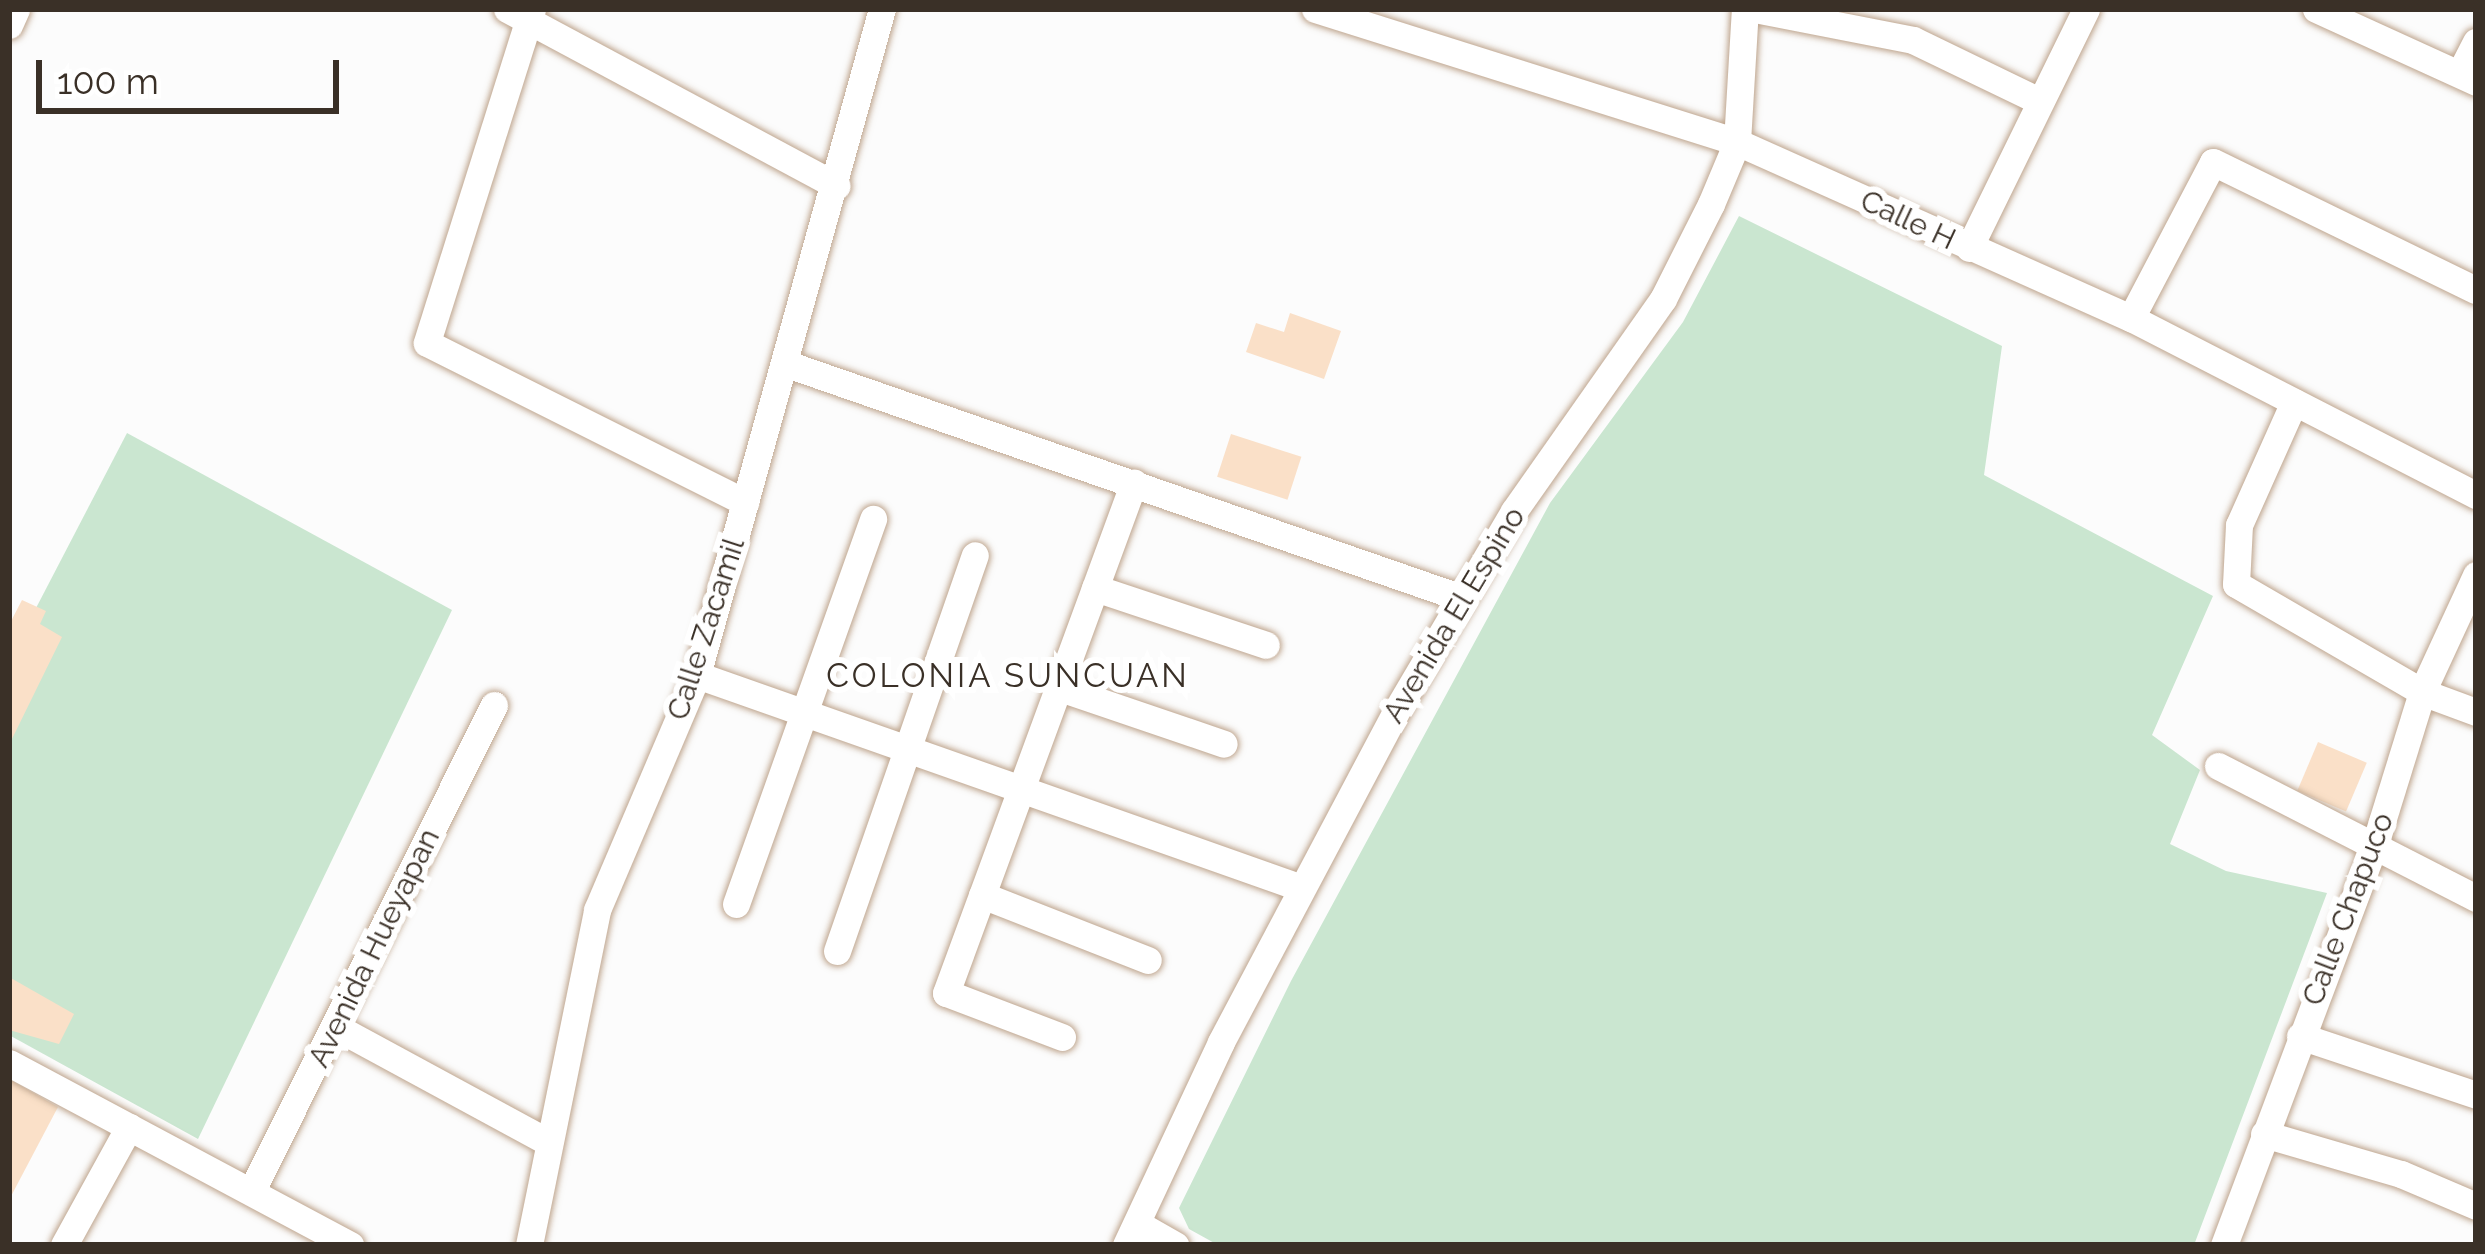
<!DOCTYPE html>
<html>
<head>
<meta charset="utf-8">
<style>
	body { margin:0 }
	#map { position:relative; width:2485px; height:1254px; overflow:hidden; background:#fcfcfc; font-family:Raleway,sans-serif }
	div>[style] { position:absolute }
	.green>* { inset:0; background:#cae6d0 }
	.building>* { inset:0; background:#fae0c8; transform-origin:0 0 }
	.roads { filter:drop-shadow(0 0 3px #bfa68f) drop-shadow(0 0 3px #bfa68f) }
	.minor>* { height:27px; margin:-13.5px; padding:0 13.5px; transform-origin:13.5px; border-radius:13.5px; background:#fff }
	span { translate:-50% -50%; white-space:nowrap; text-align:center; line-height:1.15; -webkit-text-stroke:12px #fff; paint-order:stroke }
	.street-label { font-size:30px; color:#3a3027 }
	.neighbourhood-label { font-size:33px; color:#3a3027; letter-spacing:3px }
	.frame { position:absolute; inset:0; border:12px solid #3a3027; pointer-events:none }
	.scale { position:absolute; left:36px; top:60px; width:303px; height:54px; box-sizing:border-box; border:6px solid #3a3027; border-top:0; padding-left:15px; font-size:36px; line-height:42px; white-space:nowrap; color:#3a3027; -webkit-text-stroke:9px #fff; paint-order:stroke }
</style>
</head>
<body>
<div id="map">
	<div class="green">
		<i style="clip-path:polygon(1739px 216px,2002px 346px,1984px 475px,2213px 596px,2152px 735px,2200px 770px,2170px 844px,2226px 871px,2327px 893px,2194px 1245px,1218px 1245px,1189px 1229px,1179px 1208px,1291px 981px,1550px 503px,1683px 322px)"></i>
		<i style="clip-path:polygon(127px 433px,452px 610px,198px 1139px,9px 1035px,9px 660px)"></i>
	</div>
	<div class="building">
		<i style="clip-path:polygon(1290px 313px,1341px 331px,1324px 379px,1246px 352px,1256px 323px,1284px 332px)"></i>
		<i style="left:1231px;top:434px;width:74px;height:45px;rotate:18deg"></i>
		<i style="clip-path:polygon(22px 600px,46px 611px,40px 624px,62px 637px,9px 745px,9px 625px)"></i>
		<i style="left:2318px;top:742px;width:53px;height:53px;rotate:23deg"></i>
		<i style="clip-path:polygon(9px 977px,74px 1014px,59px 1044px,9px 1030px)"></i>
		<i style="clip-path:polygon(9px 1079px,58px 1107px,9px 1200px)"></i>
	</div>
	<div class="roads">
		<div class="minor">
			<i style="left:507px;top:9px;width:374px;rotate:28.2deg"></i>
			<i style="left:532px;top:9px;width:350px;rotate:107.5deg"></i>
			<i style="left:427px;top:343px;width:356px;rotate:26.6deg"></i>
			<i style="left:1315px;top:9px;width:442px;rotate:17.5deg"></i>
			<i style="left:1737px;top:142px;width:432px;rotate:24.1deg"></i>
			<i style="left:2131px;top:318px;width:388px;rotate:27.2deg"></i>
			<i style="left:1755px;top:9px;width:161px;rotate:11.1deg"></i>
			<i style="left:1913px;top:40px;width:140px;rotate:25.8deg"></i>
			<i style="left:2316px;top:9px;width:176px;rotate:24.5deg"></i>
			<i style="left:9px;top:25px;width:17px;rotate:-66deg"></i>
			<i style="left:2460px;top:73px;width:35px;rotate:-63deg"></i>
			<i style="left:1969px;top:248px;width:266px;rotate:-63.9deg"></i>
			<i style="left:2131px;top:318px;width:176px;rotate:-62.3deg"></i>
			<i style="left:2213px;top:162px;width:292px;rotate:26deg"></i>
			<i style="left:784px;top:363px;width:718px;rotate:19.12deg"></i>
			<i style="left:2294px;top:402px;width:135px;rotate:114.1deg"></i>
			<i style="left:2239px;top:525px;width:59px;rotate:92.9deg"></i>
			<i style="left:2236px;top:584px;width:215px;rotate:30.1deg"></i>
			<i style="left:2422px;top:692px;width:58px;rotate:20.3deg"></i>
			<i style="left:1095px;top:588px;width:180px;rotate:18.4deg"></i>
			<i style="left:697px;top:675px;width:641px;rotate:19.4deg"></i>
			<i style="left:1057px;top:687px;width:176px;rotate:18.8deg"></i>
			<i style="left:2218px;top:766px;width:290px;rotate:27.1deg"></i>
			<i style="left:982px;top:895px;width:178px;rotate:21.4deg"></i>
			<i style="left:736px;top:904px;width:409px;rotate:-70.4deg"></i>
			<i style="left:837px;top:951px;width:419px;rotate:-70.8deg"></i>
			<i style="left:336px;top:1027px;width:239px;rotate:28.5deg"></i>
			<i style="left:2300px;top:1036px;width:186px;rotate:18.5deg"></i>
			<i style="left:1062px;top:1037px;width:124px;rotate:-159.2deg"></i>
			<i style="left:946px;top:993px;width:544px;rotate:-69.8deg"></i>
			<i style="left:9px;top:1063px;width:387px;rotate:28.1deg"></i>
			<i style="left:2264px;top:1134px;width:143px;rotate:16.3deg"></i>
			<i style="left:2401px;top:1174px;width:82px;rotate:23.1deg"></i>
			<i style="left:252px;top:1190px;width:542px;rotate:-63.48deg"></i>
			<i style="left:1138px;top:1224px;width:43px;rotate:29.6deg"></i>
			<i style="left:64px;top:1245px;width:135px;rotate:-61.2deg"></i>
			<i style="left:529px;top:1245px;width:342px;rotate:-78.5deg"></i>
			<i style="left:597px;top:910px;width:255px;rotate:-66.9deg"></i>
			<i style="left:697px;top:675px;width:691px;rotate:-74.48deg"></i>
			<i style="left:1126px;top:1245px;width:224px;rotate:-64.9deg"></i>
			<i style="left:1221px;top:1042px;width:372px;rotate:-62.1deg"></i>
			<i style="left:1395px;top:713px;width:234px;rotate:-59.5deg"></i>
			<i style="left:1514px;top:511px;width:259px;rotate:-54.9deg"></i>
			<i style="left:1663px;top:299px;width:106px;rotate:-63.2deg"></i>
			<i style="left:1711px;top:204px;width:67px;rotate:-67.2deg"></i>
			<i style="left:1737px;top:142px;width:133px;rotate:-86.6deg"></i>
			<i style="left:2224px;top:1245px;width:428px;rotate:-69.4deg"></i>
			<i style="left:2375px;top:844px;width:159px;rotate:-72.8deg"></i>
			<i style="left:2422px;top:692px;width:129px;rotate:-65.2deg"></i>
		</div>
	</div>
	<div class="street-label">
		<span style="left:1908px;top:220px;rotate:25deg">Calle H</span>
		<span style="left:1454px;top:615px;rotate:-59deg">Avenida El Espino</span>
		<span style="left:706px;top:629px;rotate:-72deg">Calle Zacamil</span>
		<span style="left:2348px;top:909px;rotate:-69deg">Calle Chapuco</span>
		<span style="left:374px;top:948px;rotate:-64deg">Avenida Hueyapan</span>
	</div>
	<div class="neighbourhood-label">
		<span style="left:1008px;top:676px">COLONIA SUNCUAN</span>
	</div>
	<div class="frame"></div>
	<div class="scale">100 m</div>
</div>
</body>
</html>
